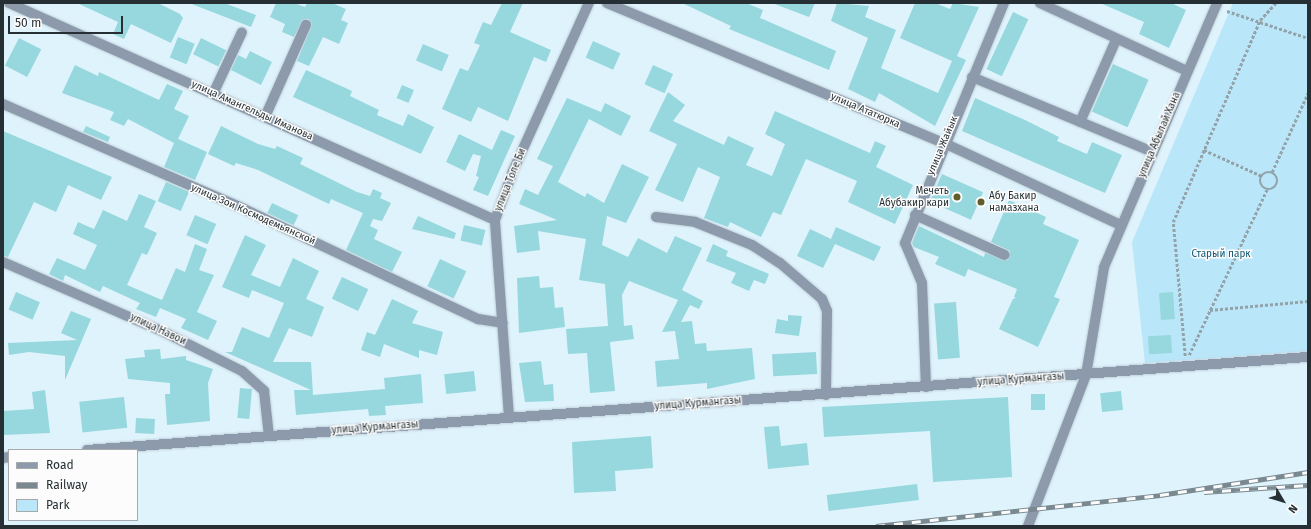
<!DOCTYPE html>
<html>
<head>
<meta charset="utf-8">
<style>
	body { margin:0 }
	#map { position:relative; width:1311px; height:529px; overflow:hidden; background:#dff3fc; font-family:"Fira Sans",sans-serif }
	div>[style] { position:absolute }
	.green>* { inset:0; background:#bae6fa }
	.building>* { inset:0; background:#96d8de; transform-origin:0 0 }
	.path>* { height:2.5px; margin-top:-1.25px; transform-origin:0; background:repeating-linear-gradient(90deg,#93a3aa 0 3px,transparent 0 5px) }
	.path>.ring { margin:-1.25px; padding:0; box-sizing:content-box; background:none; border:2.5px solid #93a3aa; border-radius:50% }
	.roads { filter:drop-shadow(0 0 1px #bed0d8) drop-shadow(0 0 1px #bed0d8) }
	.minor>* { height:10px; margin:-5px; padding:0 5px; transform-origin:5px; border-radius:5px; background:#8c9aab }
	.rail>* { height:4.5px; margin-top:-2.25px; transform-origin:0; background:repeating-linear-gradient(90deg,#fcfcfc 0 9px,#7a888f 0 18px); box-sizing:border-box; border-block:1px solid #7a888f }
	.dots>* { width:11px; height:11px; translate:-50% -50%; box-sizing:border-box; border:2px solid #fcfcfc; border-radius:50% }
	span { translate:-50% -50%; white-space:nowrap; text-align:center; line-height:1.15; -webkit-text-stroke:3px #fcfcfc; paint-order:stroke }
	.street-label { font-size:10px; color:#263034 }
	.poi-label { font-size:10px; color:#263034 }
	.right { translate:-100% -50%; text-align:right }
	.left { translate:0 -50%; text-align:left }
	.park-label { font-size:10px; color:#0e556f }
	.frame { position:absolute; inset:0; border:4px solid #263034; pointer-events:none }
	.legend { position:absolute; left:8px; top:449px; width:130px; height:72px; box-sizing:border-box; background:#fcfcfc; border:1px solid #a6aaac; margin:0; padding:5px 7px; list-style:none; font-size:12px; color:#263034 }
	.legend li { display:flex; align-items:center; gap:8px; height:20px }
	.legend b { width:20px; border:1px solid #a6aaac }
	.north { position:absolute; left:1263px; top:481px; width:40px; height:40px; -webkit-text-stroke:3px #fcfcfc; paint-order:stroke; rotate:128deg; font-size:11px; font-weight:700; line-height:16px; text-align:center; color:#263034 }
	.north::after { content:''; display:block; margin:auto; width:14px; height:18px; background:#263034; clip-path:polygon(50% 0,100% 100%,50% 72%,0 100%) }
	.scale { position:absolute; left:8px; top:16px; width:115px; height:18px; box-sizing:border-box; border:2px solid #263034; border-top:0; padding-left:5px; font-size:12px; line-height:14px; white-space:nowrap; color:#263034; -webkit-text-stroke:3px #fcfcfc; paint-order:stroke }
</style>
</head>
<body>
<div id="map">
	<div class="green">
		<i style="clip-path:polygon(1233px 3px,1308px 3px,1308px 351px,1145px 363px,1132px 242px)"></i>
	</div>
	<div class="building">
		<i style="clip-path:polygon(77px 3px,158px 3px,180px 14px,183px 18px,171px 43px,131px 24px,124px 39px,113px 34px,118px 22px)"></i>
		<i style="clip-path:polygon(189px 3px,224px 3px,256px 15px,251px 27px)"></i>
		<i style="clip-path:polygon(276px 3px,294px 3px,305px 7px,307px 3px,332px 3px,346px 9px,341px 20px,348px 23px,339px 44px,323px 37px,309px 66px,297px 61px,312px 24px,308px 19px,303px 20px,294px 37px,282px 32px,285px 24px,270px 17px)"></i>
		<i style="clip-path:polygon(502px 3px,523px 3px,510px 32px,551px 50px,546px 62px,534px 57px,508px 121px,478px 107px,471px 122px,442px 109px,460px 68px,468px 71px,480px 45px,474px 43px,483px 22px,491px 25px)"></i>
		<i style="clip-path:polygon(682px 3px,746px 3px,763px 10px,760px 18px,836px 51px,829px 70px,729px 29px,731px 26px)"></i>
		<i style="clip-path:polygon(772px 3px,815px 3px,809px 17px)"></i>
		<i style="clip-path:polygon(837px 3px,869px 6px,865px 17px,896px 30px,881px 68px,938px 93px,952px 61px,900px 38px,915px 3px,935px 3px,950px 9px,953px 3px,979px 7px,957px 56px,966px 60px,935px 126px,879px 93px,875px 102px,848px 89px,868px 38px,831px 21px)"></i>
		<i style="clip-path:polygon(1100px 3px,1171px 3px,1186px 10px,1169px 48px,1139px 34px,1144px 22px)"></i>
		<i style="left:1013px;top:12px;width:17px;height:63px;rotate:25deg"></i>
		<i style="left:178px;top:37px;width:18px;height:22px;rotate:22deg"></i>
		<i style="left:19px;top:38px;width:25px;height:31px;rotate:27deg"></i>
		<i style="left:201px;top:38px;width:28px;height:18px;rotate:26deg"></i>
		<i style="left:593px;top:41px;width:30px;height:18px;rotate:24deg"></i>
		<i style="left:423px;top:44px;width:28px;height:18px;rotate:23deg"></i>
		<i style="clip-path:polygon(250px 51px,272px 62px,261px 85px,231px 70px,238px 55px,246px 59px)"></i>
		<i style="left:1113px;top:64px;width:39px;height:52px;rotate:24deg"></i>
		<i style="clip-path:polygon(75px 65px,98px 76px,99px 72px,159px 100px,167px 84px,183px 91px,174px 109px,189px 116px,178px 139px,207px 152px,195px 180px,164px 167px,174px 143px,128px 119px,124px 126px,110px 120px,114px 112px,62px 93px)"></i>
		<i style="left:653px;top:65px;width:22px;height:21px;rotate:24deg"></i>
		<i style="clip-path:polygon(306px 70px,352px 91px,350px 96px,379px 110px,377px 115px,403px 126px,408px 114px,434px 127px,421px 154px,293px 97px)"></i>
		<i style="left:402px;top:85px;width:13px;height:14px;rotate:23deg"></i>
		<i style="clip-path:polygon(668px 92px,685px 105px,673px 121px,724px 145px,728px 136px,754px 148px,746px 165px,772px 176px,785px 144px,765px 134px,775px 111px,870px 153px,875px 141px,886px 146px,876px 167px,913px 185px,895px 224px,848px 202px,857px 181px,806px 159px,781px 215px,773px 212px,761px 237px,730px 222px,728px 227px,704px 218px,720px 177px,698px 167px,683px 202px,655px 190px,677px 144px,649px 131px)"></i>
		<i style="clip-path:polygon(567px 98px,601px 112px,605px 103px,631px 116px,621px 136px,589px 119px,558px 182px,585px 197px,587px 193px,604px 203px,622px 164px,649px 177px,626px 223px,607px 216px,602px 245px,628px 257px,638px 238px,667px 253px,675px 236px,702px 248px,682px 290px,703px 301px,699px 309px,690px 305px,681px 322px,692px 321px,695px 344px,706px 343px,707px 351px,752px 348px,755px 379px,707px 389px,707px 383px,657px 387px,655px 361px,679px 359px,675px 331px,662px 332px,678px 300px,629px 281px,622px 295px,624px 326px,632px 325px,634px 339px,610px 342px,615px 391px,590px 393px,587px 353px,568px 354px,566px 329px,608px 326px,605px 284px,579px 280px,586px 239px,538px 231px,540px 250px,517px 253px,514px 226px,557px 220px,519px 204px,525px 189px,538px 195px,553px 166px,537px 159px)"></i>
		<i style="clip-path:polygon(975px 98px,1025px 120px,1059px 137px,1057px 141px,1087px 154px,1092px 142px,1122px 155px,1105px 193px,962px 131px)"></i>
		<i style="clip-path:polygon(86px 126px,110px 137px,108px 142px,83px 132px)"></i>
		<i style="clip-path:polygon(221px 126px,258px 144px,275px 149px,277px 146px,303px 158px,300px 164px,357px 192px,370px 196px,373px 189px,382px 193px,380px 198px,391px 203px,382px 221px,373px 219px,370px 226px,378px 230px,374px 239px,402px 252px,392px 272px,346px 250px,363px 213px,331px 199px,329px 204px,258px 170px,236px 163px,234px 166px,208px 154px)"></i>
		<i style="clip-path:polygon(501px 130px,515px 136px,488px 196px,473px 190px,479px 177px,476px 176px,481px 156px,473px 154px,465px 171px,446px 162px,459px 134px,492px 150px)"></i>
		<i style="clip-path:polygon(3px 131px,112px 177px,101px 200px,68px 185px,56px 212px,34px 202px,8px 257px,3px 256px)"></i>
		<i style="left:942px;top:174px;width:45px;height:30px;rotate:24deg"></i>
		<i style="left:166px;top:182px;width:25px;height:21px;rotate:23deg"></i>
		<i style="clip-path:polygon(139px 194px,156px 201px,144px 227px,157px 233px,147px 255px,142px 253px,127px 285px,162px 300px,176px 268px,185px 272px,195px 244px,207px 249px,199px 270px,214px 275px,197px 312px,217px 321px,208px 340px,181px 328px,186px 319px,160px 308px,156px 317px,136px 309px,140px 303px,103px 286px,100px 292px,65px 275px,63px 281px,49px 274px,57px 258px,85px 270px,97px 245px,73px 234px,78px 222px,94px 229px,103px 210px,127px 221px)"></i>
		<i style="clip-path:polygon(1009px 200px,1046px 217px,1043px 224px,1079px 240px,1054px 297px,1060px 299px,1038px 347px,999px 329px,1013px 299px,1016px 298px,1014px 297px,1017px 289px,968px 269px,965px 277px,935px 264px,939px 257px,914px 247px,912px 243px,919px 226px,984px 257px,985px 253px,1008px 260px,1010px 251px,991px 242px)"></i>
		<i style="left:272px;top:203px;width:29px;height:11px;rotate:25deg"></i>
		<i style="left:195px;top:215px;width:23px;height:22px;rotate:23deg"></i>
		<i style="clip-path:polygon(418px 216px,456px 233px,454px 239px,412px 229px)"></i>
		<i style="left:464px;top:225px;width:22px;height:16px;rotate:13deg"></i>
		<i style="clip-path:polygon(836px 227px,881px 247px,874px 261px,835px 244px,823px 268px,797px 256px,810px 229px,831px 239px)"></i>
		<i style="clip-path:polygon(245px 235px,266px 245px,251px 275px,280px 287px,293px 258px,319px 271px,306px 299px,324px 307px,312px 337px,289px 328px,273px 362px,311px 362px,313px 395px,385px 389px,384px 378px,421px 374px,423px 403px,385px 406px,386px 415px,369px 416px,368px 409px,296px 415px,294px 390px,311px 390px,225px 352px,232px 352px,242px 327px,269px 338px,284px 303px,252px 290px,249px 298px,222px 287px)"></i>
		<i style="clip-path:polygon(713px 244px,728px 251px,726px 256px,769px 274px,765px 284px,754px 280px,749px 291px,731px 283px,736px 273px,706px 261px)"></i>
		<i style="left:440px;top:259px;width:29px;height:30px;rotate:25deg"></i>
		<i style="clip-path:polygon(539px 276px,540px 288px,553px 287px,555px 308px,563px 307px,565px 327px,519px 333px,517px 278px)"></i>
		<i style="left:342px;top:277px;width:29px;height:24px;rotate:25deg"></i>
		<i style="left:16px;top:292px;width:26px;height:19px;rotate:23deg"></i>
		<i style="left:1173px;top:292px;width:27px;height:14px;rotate:86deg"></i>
		<i style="clip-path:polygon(392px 299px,418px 311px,412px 323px,443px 332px,437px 355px,419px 350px,419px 358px,384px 344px,380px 357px,361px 350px,367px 332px,375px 335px)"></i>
		<i style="left:956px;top:302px;width:56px;height:22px;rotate:86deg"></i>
		<i style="clip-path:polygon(71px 311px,91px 319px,65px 380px,65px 356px,29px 352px,9px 355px,8px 343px,77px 340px,61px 333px)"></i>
		<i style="clip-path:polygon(788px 315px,802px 316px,799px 336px,775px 333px,777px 319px,788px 321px)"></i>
		<i style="left:1171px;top:335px;width:18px;height:23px;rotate:87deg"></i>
		<i style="clip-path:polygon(160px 349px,161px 359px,186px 356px,186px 360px,213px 369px,208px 383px,210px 421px,167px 425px,165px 394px,170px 394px,170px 383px,128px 379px,125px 359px,145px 357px,144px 350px)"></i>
		<i style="left:816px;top:352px;width:22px;height:44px;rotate:87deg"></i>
		<i style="clip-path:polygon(541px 361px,544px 385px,553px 384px,554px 401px,525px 402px,519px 363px)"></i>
		<i style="left:474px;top:371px;width:20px;height:30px;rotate:84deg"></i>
		<i style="left:240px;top:388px;width:12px;height:30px;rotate:5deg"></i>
		<i style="clip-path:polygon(45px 390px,50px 433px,3px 435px,3px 411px,34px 409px,32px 392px)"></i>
		<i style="left:1121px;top:391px;width:19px;height:21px;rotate:84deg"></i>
		<i style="left:1031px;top:394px;width:14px;height:16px"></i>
		<i style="left:124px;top:397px;width:31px;height:45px;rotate:84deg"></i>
		<i style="clip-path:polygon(1008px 397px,1012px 477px,933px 482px,930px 431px,824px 437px,822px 407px)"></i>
		<i style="left:136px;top:418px;width:19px;height:15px;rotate:3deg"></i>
		<i style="clip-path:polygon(779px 426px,781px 446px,807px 443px,809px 465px,768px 469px,764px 427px)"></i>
		<i style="clip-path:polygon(651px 436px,653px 468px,615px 471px,616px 491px,574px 493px,572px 442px)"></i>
		<i style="left:917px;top:484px;width:16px;height:91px;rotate:83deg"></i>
	</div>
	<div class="path">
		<i style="left:1227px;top:11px;width:85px;rotate:18.4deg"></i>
		<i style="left:1204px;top:150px;width:64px;rotate:24.1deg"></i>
		<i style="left:1272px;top:172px;width:87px;rotate:-65.5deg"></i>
		<i class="ring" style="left:1260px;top:172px;width:15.5px;height:15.5px"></i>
		<i style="left:1210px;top:310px;width:98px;rotate:-5.2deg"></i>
		<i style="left:1189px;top:355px;width:183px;rotate:-64.8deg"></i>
		<i style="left:1185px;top:356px;width:135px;rotate:-95.1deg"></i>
		<i style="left:1173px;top:222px;width:220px;rotate:-66.7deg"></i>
		<i style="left:1260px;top:20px;width:23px;rotate:-47deg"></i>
	</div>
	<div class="roads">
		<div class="minor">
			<i style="left:9px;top:3px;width:532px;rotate:24.06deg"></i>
			<i style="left:607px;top:3px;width:365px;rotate:22.6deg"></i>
			<i style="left:944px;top:143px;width:195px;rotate:24.9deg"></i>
			<i style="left:1040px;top:3px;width:162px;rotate:24.8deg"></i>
			<i style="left:972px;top:77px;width:196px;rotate:22.5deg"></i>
			<i style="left:213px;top:94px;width:68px;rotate:-64.9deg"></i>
			<i style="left:3px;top:104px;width:263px;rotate:23.5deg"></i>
			<i style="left:244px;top:209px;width:259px;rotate:25.2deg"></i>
			<i style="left:478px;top:319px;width:25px;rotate:9deg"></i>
			<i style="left:265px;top:117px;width:101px;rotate:-66deg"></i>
			<i style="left:1080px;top:122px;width:90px;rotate:-66.3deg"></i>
			<i style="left:915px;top:215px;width:98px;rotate:24deg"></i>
			<i style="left:656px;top:217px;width:39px;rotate:7deg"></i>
			<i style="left:695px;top:222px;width:61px;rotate:22deg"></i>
			<i style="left:752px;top:245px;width:33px;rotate:33deg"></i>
			<i style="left:780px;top:263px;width:55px;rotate:40.6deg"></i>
			<i style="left:822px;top:299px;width:13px;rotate:67deg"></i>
			<i style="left:827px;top:311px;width:84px;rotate:90.7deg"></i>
			<i style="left:3px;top:262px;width:173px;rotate:23.5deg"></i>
			<i style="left:162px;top:331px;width:89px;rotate:26.6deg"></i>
			<i style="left:242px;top:371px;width:30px;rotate:42deg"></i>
			<i style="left:264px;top:391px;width:45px;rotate:83.7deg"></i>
			<i style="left:926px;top:387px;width:104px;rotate:-92.2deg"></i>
			<i style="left:922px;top:283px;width:43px;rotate:-113deg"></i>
			<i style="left:905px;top:243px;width:260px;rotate:-67.6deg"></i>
			<i style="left:509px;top:417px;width:197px;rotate:-94.1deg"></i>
			<i style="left:495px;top:220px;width:52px;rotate:-69.8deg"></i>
			<i style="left:513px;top:171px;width:184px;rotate:-65.7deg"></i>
			<i style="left:87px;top:450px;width:1225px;rotate:-4.36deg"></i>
			<i style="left:3px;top:458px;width:6px;rotate:-9deg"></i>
			<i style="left:1028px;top:526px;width:162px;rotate:-69deg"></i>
			<i style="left:1086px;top:375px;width:109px;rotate:-80.5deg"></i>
			<i style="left:1104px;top:267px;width:287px;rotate:-66.8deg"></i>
		</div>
	</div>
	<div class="rail">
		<i style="left:1204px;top:492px;width:104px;rotate:-3.9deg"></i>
		<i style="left:876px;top:526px;width:286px;rotate:-6.2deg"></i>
		<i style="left:1160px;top:495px;width:150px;rotate:-8.8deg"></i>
	</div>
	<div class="dots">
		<i style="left:957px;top:197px;background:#5f5e2a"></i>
		<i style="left:981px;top:202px;background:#5f5e2a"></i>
	</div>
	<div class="street-label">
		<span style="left:252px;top:111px;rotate:24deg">улица Амангельды Иманова</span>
		<span style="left:865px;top:111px;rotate:23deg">улица Ататюрка</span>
		<span style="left:1160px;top:135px;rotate:-67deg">улица Абылай Хана</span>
		<span style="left:943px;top:146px;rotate:-67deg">улица Жайык</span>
		<span style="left:511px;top:180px;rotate:-68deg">улица Толе Би</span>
		<span style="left:253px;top:215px;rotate:24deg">улица Зои Космодемьянской</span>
		<span style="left:158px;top:330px;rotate:25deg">улица Навои</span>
		<span style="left:1021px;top:380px;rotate:-4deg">улица Курмангазы</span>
		<span style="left:698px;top:404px;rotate:-4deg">улица Курмангазы</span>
		<span style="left:375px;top:428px;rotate:-4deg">улица Курмангазы</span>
	</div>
	<div class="poi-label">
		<span class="right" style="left:949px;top:197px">Мечеть<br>Абубакир кари</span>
		<span class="left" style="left:989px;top:202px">Абу Бакир<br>намазхана</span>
	</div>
	<div class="park-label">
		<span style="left:1221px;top:255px">Старый парк</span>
	</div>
	<div class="frame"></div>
	<ul class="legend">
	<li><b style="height:5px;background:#8c9aab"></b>Road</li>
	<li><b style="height:5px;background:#7a888f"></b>Railway</li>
	<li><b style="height:11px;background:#bae6fa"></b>Park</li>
	</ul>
	<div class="north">N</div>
	<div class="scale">50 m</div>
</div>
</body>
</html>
